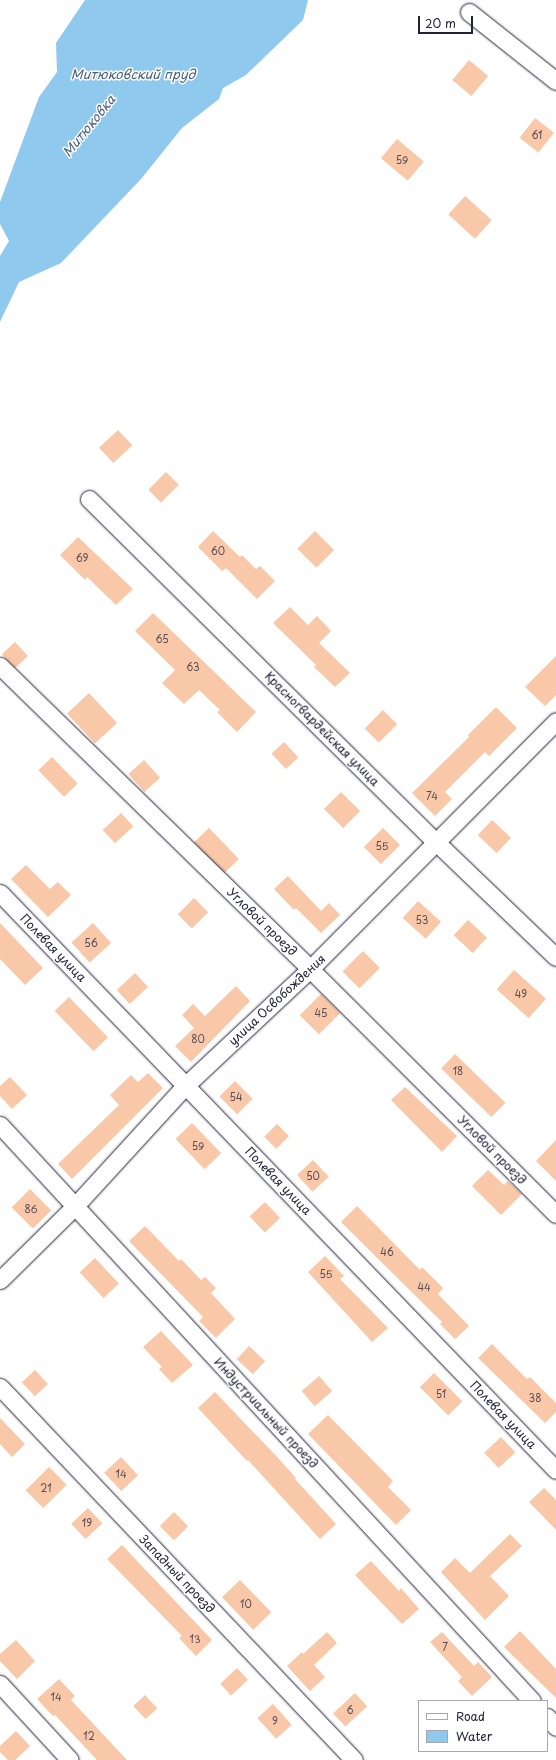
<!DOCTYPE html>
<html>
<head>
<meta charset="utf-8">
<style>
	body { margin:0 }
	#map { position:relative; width:556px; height:1760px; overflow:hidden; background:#fff; font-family:"Playpen Sans",sans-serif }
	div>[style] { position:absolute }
	.water>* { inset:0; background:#8fcaee }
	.building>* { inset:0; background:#f8c8a8; transform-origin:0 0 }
	.roads { filter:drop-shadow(0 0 1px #22223b) drop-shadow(0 0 1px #22223b) }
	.minor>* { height:17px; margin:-8.5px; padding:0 8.5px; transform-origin:8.5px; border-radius:8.5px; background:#fff }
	span { translate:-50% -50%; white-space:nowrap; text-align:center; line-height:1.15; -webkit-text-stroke:3px #fff; paint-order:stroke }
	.number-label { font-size:10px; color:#584c56 }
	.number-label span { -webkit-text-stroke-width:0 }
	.street-label { font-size:12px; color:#22223b }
	.water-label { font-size:13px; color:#485d7a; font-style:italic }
	.legend { position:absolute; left:418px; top:1700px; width:130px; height:52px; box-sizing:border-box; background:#fff; border:1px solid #a7a7b1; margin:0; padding:5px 7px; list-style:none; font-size:12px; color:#22223b }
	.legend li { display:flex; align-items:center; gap:8px; height:20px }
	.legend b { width:20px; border:1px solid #a7a7b1 }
	.scale { position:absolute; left:418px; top:16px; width:55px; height:18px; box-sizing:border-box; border:2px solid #22223b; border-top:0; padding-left:5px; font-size:12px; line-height:14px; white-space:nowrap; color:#22223b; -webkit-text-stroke:3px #fff; paint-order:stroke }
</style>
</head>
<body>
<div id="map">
	<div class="water">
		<i style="clip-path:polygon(85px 0,308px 0,303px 20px,246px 75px,223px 88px,219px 99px,182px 128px,141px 179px,61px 263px,19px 282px,0 322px,0 256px,9px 241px,0 224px,0 202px,39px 97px,57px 72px,56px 43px)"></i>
	</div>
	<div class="building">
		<i style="left:469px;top:60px;width:25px;height:26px;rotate:40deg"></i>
		<i style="left:535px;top:118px;width:24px;height:25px;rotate:38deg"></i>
		<i style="left:397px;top:139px;width:35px;height:25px;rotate:40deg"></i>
		<i style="left:465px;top:196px;width:36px;height:25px;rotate:42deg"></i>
		<i style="left:118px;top:430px;width:21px;height:26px;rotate:47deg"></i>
		<i style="left:166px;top:472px;width:18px;height:25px;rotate:45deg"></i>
		<i style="clip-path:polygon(213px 531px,240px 557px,242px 555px,256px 569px,260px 566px,275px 581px,257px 599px,226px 568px,222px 571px,198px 547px)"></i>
		<i style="left:315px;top:531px;width:27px;height:25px;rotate:45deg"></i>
		<i style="clip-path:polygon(78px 537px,133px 589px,116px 605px,87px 577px,85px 580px,60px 555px)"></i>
		<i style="clip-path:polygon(290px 607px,308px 625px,317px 616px,331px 631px,319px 643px,350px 673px,335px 687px,314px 667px,316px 665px,273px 623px)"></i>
		<i style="clip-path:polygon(153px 613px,256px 712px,237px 732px,217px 712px,220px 710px,199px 690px,184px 704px,162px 683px,175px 670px,135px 631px)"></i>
		<i style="left:15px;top:642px;width:19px;height:18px;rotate:47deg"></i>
		<i style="clip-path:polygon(556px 656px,556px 695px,545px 706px,525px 687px)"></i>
		<i style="left:89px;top:693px;width:41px;height:30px;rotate:47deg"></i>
		<i style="clip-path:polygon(496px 707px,517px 728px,489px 756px,485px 752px,445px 792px,452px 799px,435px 816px,412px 793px,469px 737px,468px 735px)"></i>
		<i style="left:383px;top:710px;width:20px;height:26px;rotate:45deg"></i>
		<i style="left:284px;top:742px;width:21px;height:17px;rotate:47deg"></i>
		<i style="left:52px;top:757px;width:37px;height:19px;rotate:46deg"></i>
		<i style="left:144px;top:760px;width:24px;height:21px;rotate:48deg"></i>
		<i style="left:341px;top:792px;width:27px;height:24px;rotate:45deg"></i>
		<i style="left:121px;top:813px;width:18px;height:25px;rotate:47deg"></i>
		<i style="left:492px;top:820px;width:26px;height:21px;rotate:43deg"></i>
		<i style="left:209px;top:828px;width:43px;height:21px;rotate:46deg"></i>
		<i style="left:383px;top:828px;width:24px;height:27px;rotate:45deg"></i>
		<i style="clip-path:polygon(26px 865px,50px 889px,58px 882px,71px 895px,48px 917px,11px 879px)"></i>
		<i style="clip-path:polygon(288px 876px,321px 911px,329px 903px,340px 915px,321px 933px,296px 908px,294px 910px,274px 889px)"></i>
		<i style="left:194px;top:898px;width:20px;height:23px;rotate:45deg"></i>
		<i style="left:418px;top:901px;width:31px;height:23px;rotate:42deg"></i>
		<i style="left:468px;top:920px;width:26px;height:21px;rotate:43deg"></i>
		<i style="clip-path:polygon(0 923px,43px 968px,25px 985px,0 959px)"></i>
		<i style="left:93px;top:923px;width:27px;height:29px;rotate:48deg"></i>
		<i style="left:363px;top:951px;width:24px;height:29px;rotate:45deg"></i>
		<i style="left:514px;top:970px;width:43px;height:26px;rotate:42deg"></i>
		<i style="left:135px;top:973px;width:19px;height:25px;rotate:47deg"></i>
		<i style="clip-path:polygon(236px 986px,250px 1001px,191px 1062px,175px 1046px,194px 1028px,182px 1015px,193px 1004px,205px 1016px)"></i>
		<i style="left:321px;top:994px;width:27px;height:30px;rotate:45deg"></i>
		<i style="left:69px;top:997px;width:56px;height:20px;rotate:46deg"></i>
		<i style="left:455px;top:1054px;width:70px;height:20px;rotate:44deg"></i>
		<i style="clip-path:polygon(148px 1073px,163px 1088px,72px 1179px,58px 1164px,119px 1105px,110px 1095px,131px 1075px,138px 1082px)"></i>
		<i style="clip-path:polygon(10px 1077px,27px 1095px,12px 1109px,0 1096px,0 1086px)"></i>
		<i style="left:235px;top:1081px;width:25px;height:22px;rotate:45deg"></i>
		<i style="clip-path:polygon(405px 1087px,457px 1136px,442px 1152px,391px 1100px)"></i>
		<i style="left:192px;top:1123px;width:42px;height:23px;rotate:46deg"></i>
		<i style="left:277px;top:1124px;width:17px;height:18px;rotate:45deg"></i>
		<i style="clip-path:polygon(556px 1140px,556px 1181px,536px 1161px)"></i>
		<i style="left:313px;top:1160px;width:23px;height:22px;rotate:47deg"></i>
		<i style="clip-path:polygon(488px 1170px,504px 1185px,508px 1181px,522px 1194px,501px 1215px,472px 1186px)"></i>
		<i style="left:30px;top:1189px;width:30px;height:26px;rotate:45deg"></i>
		<i style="left:265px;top:1202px;width:22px;height:21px;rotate:47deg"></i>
		<i style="clip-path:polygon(357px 1206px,420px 1270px,422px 1267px,443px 1288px,438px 1294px,469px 1326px,455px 1339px,440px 1324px,442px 1322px,341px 1222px)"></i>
		<i style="clip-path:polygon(145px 1226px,179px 1261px,181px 1259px,201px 1280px,205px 1277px,216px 1288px,211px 1293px,235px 1319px,216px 1338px,199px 1321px,203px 1317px,129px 1241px)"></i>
		<i style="clip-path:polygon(325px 1256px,344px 1276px,340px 1279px,388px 1328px,372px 1342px,308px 1272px)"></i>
		<i style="left:95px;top:1258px;width:35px;height:21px;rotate:47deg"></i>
		<i style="clip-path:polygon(161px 1331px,193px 1365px,172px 1383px,159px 1369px,162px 1367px,143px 1347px)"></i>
		<i style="clip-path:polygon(492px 1344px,527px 1379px,530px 1377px,556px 1403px,556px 1412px,545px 1423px,478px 1358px)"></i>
		<i style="left:249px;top:1346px;width:22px;height:18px;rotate:43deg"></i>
		<i style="left:35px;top:1370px;width:19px;height:18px;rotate:47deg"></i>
		<i style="left:434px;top:1373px;width:40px;height:20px;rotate:45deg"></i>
		<i style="left:319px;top:1376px;width:20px;height:23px;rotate:49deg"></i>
		<i style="clip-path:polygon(215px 1392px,279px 1459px,296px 1478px,295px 1479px,336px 1524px,320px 1539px,248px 1460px,247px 1461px,198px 1408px)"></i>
		<i style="clip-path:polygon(328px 1415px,393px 1481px,388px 1487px,411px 1510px,396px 1525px,308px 1434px)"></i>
		<i style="clip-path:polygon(0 1418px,25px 1444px,12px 1457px,0 1444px)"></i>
		<i style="left:501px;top:1437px;width:21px;height:23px;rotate:47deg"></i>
		<i style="left:121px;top:1457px;width:25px;height:23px;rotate:47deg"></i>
		<i style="left:49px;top:1467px;width:25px;height:33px;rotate:45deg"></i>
		<i style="clip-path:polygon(544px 1488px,556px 1500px,556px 1530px,529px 1502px)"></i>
		<i style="left:88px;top:1508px;width:21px;height:23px;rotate:47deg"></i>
		<i style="left:174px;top:1512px;width:20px;height:20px;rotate:45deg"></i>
		<i style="clip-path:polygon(510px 1534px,522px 1546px,490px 1576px,509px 1596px,485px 1620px,441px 1572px,455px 1558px,470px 1573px)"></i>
		<i style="clip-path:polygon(122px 1545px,212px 1640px,196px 1656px,179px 1638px,182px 1636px,107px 1559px)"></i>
		<i style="clip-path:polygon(371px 1561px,399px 1591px,401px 1588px,419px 1609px,402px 1624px,355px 1575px)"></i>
		<i style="left:240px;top:1580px;width:45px;height:25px;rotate:46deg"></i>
		<i style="clip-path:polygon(520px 1631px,556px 1669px,556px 1698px,504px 1647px)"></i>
		<i style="clip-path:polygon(327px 1632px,337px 1643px,314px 1665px,325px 1677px,310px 1691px,287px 1666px,302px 1652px,303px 1654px)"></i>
		<i style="clip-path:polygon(442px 1632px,474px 1666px,478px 1662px,492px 1677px,472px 1696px,458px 1681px,462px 1677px,430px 1642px)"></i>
		<i style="clip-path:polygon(16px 1640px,35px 1661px,17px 1679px,0 1661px,0 1654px)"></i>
		<i style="left:237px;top:1668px;width:16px;height:23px;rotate:47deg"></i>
		<i style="clip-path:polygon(59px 1679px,75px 1696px,71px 1700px,127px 1760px,97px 1760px,55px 1715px,53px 1716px,37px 1699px)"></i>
		<i style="left:355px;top:1693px;width:18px;height:30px;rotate:47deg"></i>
		<i style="left:145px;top:1695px;width:18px;height:16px;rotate:47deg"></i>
		<i style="left:273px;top:1704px;width:28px;height:21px;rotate:48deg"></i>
		<i style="clip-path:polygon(16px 1731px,30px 1746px,15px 1760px,8px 1760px,0 1752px,0 1746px)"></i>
	</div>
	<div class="roads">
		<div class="minor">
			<i style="left:469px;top:12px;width:111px;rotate:38.4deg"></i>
			<i style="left:89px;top:499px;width:488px;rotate:44.7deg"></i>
			<i style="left:436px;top:842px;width:166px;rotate:43.8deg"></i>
			<i style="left:0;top:666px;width:433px;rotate:44.3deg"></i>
			<i style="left:310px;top:969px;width:347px;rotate:44.9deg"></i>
			<i style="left:0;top:893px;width:801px;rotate:46.06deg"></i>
			<i style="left:0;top:1125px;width:784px;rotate:47.27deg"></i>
			<i style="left:0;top:1280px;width:105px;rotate:-44.6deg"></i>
			<i style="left:75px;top:1206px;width:164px;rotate:-47.5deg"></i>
			<i style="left:186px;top:1085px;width:170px;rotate:-43.1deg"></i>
			<i style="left:310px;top:969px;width:349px;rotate:-45.2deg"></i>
			<i style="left:0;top:1387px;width:514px;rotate:46.5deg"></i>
			<i style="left:0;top:1684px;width:103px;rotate:47.4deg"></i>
			<i style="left:547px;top:1717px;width:13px;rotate:48deg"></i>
		</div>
	</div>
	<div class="number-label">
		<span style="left:537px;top:135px">61</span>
		<span style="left:402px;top:160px">59</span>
		<span style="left:218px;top:551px">60</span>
		<span style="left:82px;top:558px">69</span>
		<span style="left:162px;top:639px">65</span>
		<span style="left:193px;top:667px">63</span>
		<span style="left:432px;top:796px">74</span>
		<span style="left:382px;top:846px">55</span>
		<span style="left:422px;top:920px">53</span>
		<span style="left:91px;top:943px">56</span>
		<span style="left:521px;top:994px">49</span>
		<span style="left:321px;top:1013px">45</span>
		<span style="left:198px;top:1039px">80</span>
		<span style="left:458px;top:1071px">18</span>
		<span style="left:236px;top:1097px">54</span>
		<span style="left:198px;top:1146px">59</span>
		<span style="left:313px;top:1176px">50</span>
		<span style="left:31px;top:1209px">86</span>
		<span style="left:387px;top:1252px">46</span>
		<span style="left:326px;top:1274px">55</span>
		<span style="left:424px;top:1287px">44</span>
		<span style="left:441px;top:1394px">51</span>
		<span style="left:535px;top:1398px">38</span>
		<span style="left:121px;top:1474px">14</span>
		<span style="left:46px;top:1488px">21</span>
		<span style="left:87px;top:1523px">19</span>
		<span style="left:246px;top:1604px">10</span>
		<span style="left:195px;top:1639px">13</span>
		<span style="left:445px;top:1647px">7</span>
		<span style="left:56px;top:1697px">14</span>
		<span style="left:350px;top:1710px">6</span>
		<span style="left:275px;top:1721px">9</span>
		<span style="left:89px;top:1736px">12</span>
	</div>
	<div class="street-label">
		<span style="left:322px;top:729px;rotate:45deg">Красногвардейская улица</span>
		<span style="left:262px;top:922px;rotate:44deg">Угловой проезд</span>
		<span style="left:53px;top:948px;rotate:46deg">Полевая улица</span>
		<span style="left:277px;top:1000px;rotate:-43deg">улица Освобождения</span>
		<span style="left:492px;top:1150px;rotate:45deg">Угловой проезд</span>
		<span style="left:278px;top:1181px;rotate:46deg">Полевая улица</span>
		<span style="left:266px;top:1413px;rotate:47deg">Индустриальный проезд</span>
		<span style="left:503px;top:1415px;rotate:46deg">Полевая улица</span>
		<span style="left:177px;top:1574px;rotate:46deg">Западный проезд</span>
	</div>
	<div class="water-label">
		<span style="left:133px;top:74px">Митюковский пруд</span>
		<span style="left:89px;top:126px;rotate:-51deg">Митюковка</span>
	</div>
	<ul class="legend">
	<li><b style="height:5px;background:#fff"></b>Road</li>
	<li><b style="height:11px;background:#8fcaee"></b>Water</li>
	</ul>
	<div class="scale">20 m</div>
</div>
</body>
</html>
